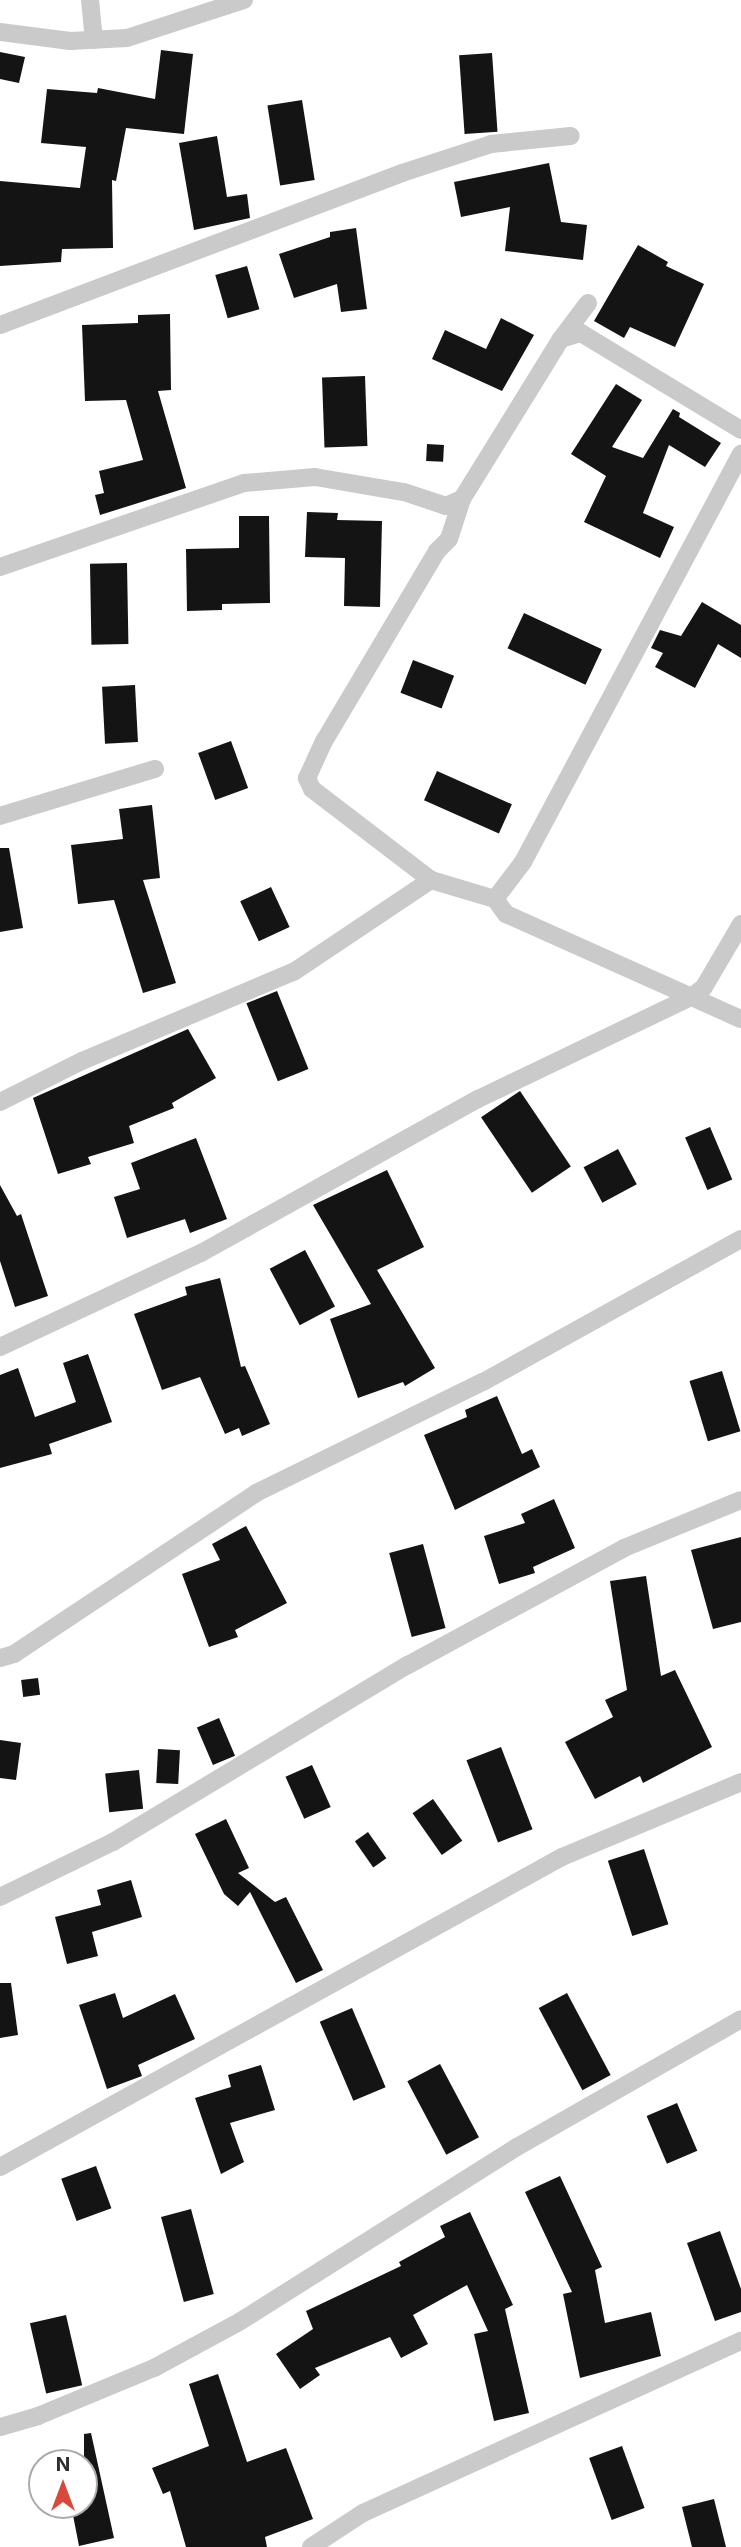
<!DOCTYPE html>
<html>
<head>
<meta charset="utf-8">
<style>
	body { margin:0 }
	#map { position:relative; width:741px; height:2547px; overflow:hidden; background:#fff; font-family:Inter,sans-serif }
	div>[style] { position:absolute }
	.building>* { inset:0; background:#141414; transform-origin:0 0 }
	.minor>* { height:18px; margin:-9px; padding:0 9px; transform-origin:9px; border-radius:9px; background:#cacaca }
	span { translate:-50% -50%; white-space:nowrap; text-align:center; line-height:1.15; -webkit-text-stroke:7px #fff; paint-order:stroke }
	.north { position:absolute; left:28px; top:2449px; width:70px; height:70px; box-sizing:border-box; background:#fff; border:2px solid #ababab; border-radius:50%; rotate:0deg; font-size:19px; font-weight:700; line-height:28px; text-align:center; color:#2d2d2d }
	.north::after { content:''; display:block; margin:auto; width:24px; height:32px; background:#d8493a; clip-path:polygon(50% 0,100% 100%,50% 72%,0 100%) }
</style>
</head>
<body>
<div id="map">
	<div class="building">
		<i style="clip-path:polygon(161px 50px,193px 54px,184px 134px,126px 128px,116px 181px,112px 180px,113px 248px,62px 249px,61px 262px,0 266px,0 181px,80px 188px,86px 147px,41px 143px,47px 89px,97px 93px,98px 88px,155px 99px)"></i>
		<i style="clip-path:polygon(0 52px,25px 57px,19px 83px,0 79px)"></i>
		<i style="left:492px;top:53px;width:79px;height:33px;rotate:86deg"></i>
		<i style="left:302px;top:100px;width:81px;height:35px;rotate:81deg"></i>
		<i style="clip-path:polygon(217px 136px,227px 197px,247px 194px,250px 218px,194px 230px,179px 143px)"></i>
		<i style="clip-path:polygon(549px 163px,561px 222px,587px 225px,583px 260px,505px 251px,510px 207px,461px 217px,454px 182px)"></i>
		<i style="clip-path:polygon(356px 228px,367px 309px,341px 312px,337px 284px,294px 298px,279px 254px,330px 237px,330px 232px)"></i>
		<i style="clip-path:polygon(638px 245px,668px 262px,666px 266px,704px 284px,675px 347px,630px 327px,624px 338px,594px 321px)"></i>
		<i style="left:247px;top:266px;width:45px;height:33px;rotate:74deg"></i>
		<i style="clip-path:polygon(170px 314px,171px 390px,158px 391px,186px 488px,100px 515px,95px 495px,104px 493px,99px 471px,143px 460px,126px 400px,85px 401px,82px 325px,138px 323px,138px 315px)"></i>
		<i style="clip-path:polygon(501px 318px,534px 335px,502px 391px,432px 359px,445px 330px,486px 349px)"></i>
		<i style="left:365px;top:376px;width:70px;height:43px;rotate:88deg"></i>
		<i style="clip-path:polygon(616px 384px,642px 400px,612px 447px,643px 458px,673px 409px,680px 413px,679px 417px,721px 443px,705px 467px,669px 445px,643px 513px,674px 527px,660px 558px,584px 522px,606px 476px,571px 454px)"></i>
		<i style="left:427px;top:444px;width:17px;height:17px;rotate:3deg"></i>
		<i style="clip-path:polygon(307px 512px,338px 513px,337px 520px,382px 521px,380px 607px,344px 606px,345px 558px,305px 557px)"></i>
		<i style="clip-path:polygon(239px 516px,269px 516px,270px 603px,222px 604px,222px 610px,187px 611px,186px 549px,239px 548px)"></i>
		<i style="left:127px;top:563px;width:81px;height:37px;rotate:89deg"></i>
		<i style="clip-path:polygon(702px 602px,741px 625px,741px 658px,718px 644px,695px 688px,655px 667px,663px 653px,651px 648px,660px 630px,681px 636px)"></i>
		<i style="left:524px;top:613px;width:86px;height:39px;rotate:25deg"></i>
		<i style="left:413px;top:660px;width:44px;height:35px;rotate:21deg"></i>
		<i style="left:135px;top:685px;width:57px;height:33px;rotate:87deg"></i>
		<i style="left:231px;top:741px;width:50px;height:35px;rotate:70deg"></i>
		<i style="left:437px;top:771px;width:82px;height:32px;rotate:24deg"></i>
		<i style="clip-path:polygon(152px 805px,160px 878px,143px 880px,176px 983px,143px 993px,114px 900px,78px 904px,71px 845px,123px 839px,119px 809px)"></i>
		<i style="clip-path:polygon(0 848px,9px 848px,23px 928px,0 932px)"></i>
		<i style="left:271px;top:887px;width:44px;height:34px;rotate:65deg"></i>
		<i style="left:277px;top:991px;width:84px;height:33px;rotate:68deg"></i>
		<i style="clip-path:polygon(188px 1029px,216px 1078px,172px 1103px,174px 1108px,129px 1126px,134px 1143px,88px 1157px,91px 1164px,58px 1174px,33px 1098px)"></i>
		<i style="left:520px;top:1091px;width:91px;height:47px;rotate:56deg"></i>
		<i style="left:710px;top:1127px;width:57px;height:27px;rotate:67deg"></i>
		<i style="clip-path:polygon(196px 1138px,227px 1219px,190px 1233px,185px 1219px,127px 1238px,114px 1197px,140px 1189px,131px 1163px)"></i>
		<i style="left:618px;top:1149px;width:40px;height:39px;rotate:62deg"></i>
		<i style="clip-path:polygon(387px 1170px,424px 1247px,377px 1270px,435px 1368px,405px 1386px,403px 1382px,358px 1398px,330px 1319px,371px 1304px,313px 1205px)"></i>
		<i style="clip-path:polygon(0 1185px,17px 1216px,21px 1214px,48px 1296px,15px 1307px,0 1261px)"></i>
		<i style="left:305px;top:1250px;width:64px;height:40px;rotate:62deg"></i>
		<i style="clip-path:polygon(220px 1278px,241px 1367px,245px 1366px,270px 1424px,242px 1436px,239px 1428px,225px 1434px,200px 1377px,162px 1390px,134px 1314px,187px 1295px,185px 1287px)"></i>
		<i style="clip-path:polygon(88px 1354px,112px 1422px,49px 1444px,52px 1454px,0 1468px,0 1375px,18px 1368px,35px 1417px,76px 1402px,63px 1363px)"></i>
		<i style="left:722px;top:1371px;width:63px;height:34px;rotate:73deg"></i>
		<i style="clip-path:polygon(497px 1396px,522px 1454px,532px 1449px,540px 1467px,455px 1510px,424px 1435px,467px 1417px,465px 1410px)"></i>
		<i style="clip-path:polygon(554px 1499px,575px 1548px,533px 1567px,535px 1573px,499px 1584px,484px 1536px,525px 1523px,521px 1514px)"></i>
		<i style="clip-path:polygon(246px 1526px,287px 1603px,235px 1630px,238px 1637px,209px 1647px,182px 1574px,220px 1560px,212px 1544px)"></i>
		<i style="clip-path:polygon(741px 1537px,741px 1622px,713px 1629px,691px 1550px)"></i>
		<i style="left:423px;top:1544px;width:87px;height:35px;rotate:75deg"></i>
		<i style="clip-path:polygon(646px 1576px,661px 1676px,675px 1670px,712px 1747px,643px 1783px,640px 1776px,595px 1799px,565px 1742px,613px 1717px,605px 1700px,627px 1690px,610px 1581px)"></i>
		<i style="left:38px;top:1678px;width:17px;height:17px;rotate:83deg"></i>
		<i style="left:219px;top:1718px;width:41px;height:24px;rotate:67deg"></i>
		<i style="clip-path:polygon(0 1740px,21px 1743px,16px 1780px,0 1778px)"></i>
		<i style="left:501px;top:1747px;width:88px;height:37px;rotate:69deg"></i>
		<i style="left:158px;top:1749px;width:22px;height:34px;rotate:3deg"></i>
		<i style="left:312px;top:1765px;width:46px;height:29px;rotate:66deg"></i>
		<i style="left:139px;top:1770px;width:39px;height:34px;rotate:84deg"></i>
		<i style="left:433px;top:1799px;width:51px;height:25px;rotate:55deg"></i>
		<i style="clip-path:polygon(226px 1819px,249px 1868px,238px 1873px,275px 1902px,286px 1897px,323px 1970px,296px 1983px,250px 1892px,238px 1906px,224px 1894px,195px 1834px)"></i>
		<i style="left:368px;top:1832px;width:32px;height:16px;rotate:55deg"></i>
		<i style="left:644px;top:1849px;width:79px;height:38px;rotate:72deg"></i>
		<i style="clip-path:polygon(131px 1880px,142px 1917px,92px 1932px,98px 1956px,67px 1964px,55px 1917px,101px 1905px,97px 1890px)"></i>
		<i style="clip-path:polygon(0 1983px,11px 1983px,18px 2035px,0 2038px)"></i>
		<i style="clip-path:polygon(115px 1993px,123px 2018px,175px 1994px,195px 2039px,138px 2065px,142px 2076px,107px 2089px,79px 2005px)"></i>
		<i style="left:567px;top:1993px;width:93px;height:32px;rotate:62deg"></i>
		<i style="left:352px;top:2008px;width:86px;height:35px;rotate:67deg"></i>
		<i style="left:440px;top:2064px;width:83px;height:37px;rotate:62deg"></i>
		<i style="clip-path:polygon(261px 2065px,275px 2110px,230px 2123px,244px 2162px,221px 2174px,195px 2098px,231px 2087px,228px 2075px)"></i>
		<i style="left:677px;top:2103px;width:52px;height:33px;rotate:67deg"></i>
		<i style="left:96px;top:2166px;width:45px;height:37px;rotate:70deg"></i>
		<i style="clip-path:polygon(560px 2176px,602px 2267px,595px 2270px,605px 2323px,651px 2312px,661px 2356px,580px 2378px,563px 2294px,572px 2292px,525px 2192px)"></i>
		<i style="left:191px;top:2209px;width:88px;height:31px;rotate:75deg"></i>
		<i style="clip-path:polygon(470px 2212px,513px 2305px,505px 2309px,529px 2413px,494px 2421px,474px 2334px,488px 2331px,467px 2285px,413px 2315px,428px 2344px,401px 2358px,390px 2337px,315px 2368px,320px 2375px,300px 2389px,276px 2354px,313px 2329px,306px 2311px,401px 2266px,399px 2262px,445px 2237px,440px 2226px)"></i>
		<i style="clip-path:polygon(720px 2231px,741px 2289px,741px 2312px,715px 2321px,687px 2243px)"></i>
		<i style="left:66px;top:2315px;width:72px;height:37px;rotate:77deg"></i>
		<i style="clip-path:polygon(218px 2374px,247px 2462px,286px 2448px,313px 2519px,265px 2537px,267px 2547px,186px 2547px,170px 2491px,163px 2494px,152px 2468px,209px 2446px,189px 2384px)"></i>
		<i style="clip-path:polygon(91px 2433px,114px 2538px,79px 2546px,71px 2505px,84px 2505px,84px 2434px)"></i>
		<i style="left:622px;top:2446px;width:66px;height:35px;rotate:70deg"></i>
		<i style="clip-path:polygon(714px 2499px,726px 2547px,692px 2547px,682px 2507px)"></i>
	</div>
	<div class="minor">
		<i style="left:90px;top:0;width:40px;rotate:84.3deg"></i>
		<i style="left:0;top:32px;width:71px;rotate:7.3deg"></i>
		<i style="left:70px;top:41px;width:57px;rotate:-3deg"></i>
		<i style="left:127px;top:38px;width:123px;rotate:-18deg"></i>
		<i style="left:0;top:325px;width:430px;rotate:-20.7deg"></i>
		<i style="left:402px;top:173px;width:94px;rotate:-18deg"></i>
		<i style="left:491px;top:144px;width:80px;rotate:-5.7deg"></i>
		<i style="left:561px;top:339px;width:45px;rotate:-53.1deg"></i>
		<i style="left:462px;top:499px;width:42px;rotate:108deg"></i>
		<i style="left:449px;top:539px;width:17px;rotate:135deg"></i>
		<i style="left:437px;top:551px;width:221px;rotate:120.7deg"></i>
		<i style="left:324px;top:741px;width:41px;rotate:114.7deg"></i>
		<i style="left:307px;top:778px;width:12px;rotate:66deg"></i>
		<i style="left:312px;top:789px;width:150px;rotate:37.4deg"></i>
		<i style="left:431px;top:880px;width:67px;rotate:16.5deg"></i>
		<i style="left:495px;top:899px;width:19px;rotate:54deg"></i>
		<i style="left:506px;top:914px;width:257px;rotate:24.1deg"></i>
		<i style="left:0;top:567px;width:258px;rotate:-19deg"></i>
		<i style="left:244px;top:483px;width:71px;rotate:-4.8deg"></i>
		<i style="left:315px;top:477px;width:90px;rotate:9.6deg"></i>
		<i style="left:404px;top:492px;width:44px;rotate:18.4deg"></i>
		<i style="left:446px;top:506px;width:17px;rotate:-24deg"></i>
		<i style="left:462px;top:499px;width:188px;rotate:-58.3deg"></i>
		<i style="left:561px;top:339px;width:21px;rotate:-17deg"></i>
		<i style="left:581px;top:333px;width:187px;rotate:31.2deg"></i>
		<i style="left:0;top:816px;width:162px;rotate:-16.9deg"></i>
		<i style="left:495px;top:899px;width:46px;rotate:-52.9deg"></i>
		<i style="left:523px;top:862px;width:463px;rotate:-61.9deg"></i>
		<i style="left:0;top:1102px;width:92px;rotate:-26.6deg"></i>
		<i style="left:82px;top:1061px;width:231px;rotate:-22.9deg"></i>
		<i style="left:295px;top:971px;width:164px;rotate:-33.8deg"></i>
		<i style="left:0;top:1347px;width:222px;rotate:-25.1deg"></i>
		<i style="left:201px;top:1253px;width:317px;rotate:-29.1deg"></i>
		<i style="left:478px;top:1099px;width:238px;rotate:-25.6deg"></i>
		<i style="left:693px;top:996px;width:14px;rotate:-39deg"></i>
		<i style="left:704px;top:987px;width:73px;rotate:-59.6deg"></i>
		<i style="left:0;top:1658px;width:15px;rotate:-16deg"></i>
		<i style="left:14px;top:1654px;width:291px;rotate:-33.6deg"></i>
		<i style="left:256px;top:1493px;width:253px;rotate:-26.1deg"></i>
		<i style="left:483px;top:1382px;width:295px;rotate:-29deg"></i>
		<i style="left:0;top:1897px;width:126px;rotate:-26deg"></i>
		<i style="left:113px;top:1842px;width:344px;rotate:-31deg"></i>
		<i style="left:408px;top:1665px;width:246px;rotate:-28.4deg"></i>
		<i style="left:624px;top:1548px;width:126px;rotate:-22.3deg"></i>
		<i style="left:0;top:2167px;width:642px;rotate:-28.88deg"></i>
		<i style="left:562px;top:1857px;width:194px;rotate:-22.7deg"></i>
		<i style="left:0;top:2427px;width:40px;rotate:-16deg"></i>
		<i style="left:38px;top:2416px;width:126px;rotate:-22.5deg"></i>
		<i style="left:154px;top:2368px;width:97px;rotate:-28.4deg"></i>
		<i style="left:239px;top:2322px;width:328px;rotate:-32.2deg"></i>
		<i style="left:517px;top:2147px;width:258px;rotate:-29.7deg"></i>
		<i style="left:311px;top:2547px;width:62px;rotate:-33.2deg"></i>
		<i style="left:363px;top:2513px;width:415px;rotate:-24.5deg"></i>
	</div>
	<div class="north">N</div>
</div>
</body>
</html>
